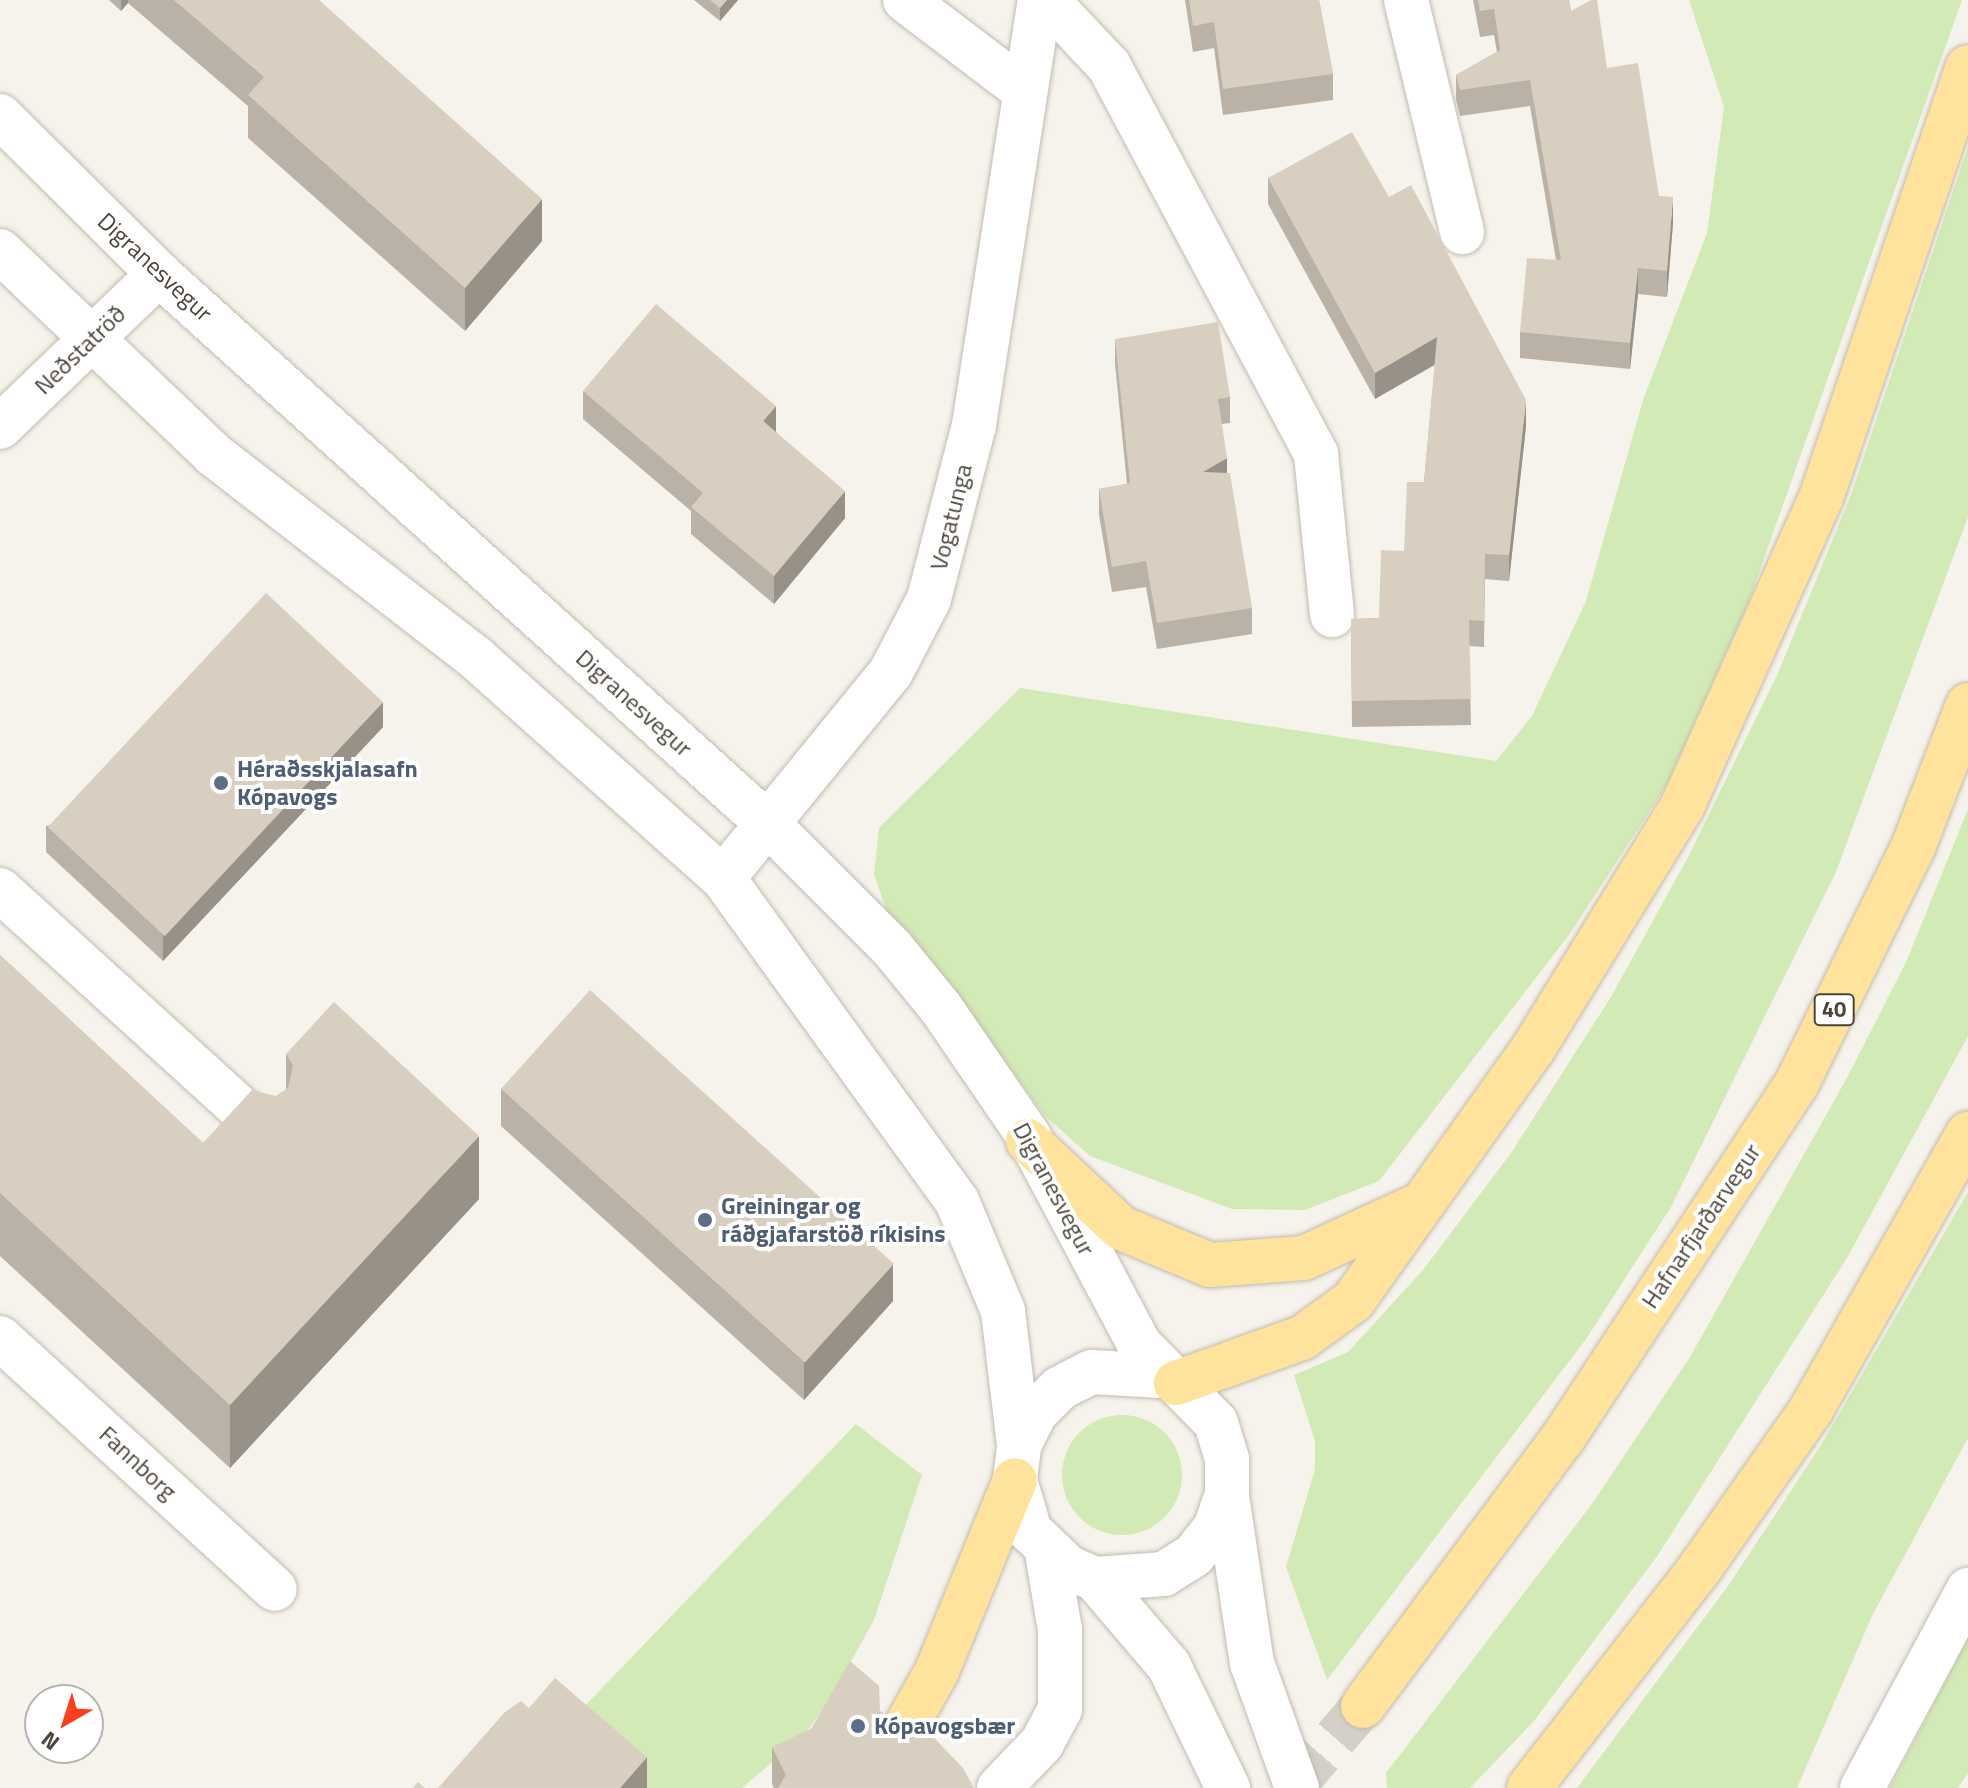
<!DOCTYPE html>
<html>
<head>
<meta charset="utf-8">
<style>
	body { margin:0 }
	#map { position:relative; width:1968px; height:1788px; overflow:hidden; background:#f6f3ec; font-family:"Titillium Web",sans-serif }
	div>[style] { position:absolute }
	.green>* { inset:0; background:#d2eab5 }
	.round { border-radius:50% }
	.major-tunnel>* { height:44px; margin-top:-22px; transform-origin:0; background:repeating-linear-gradient(90deg,#d4d0c8 0 44px,transparent 0 66px) }
	.roads { filter:drop-shadow(0 0 2px #c2bbae) drop-shadow(0 0 2px #c2bbae) }
	.minor>* { height:44px; margin:-22px; padding:0 22px; transform-origin:22px; border-radius:22px; background:#fff }
	.major>* { height:44px; margin:-22px; padding:0 22px; transform-origin:22px; border-radius:22px; background:#ffe39c }
	.wall>* { inset:0; background:#bab2a6 }
	.shaded-wall>* { inset:0; background:#979187 }
	.building>* { inset:0; background:#d8cfc1; transform-origin:0 0 }
	.dots>* { width:22px; height:22px; translate:-50% -50%; box-sizing:border-box; border:4px solid #fff; border-radius:50% }
	span { translate:-50% -50%; white-space:nowrap; text-align:center; line-height:1.15; -webkit-text-stroke:8px #fff; paint-order:stroke }
	.shield-label span { padding:2px 6px; background:#fff; border:2px solid; border-radius:6px; -webkit-text-stroke-width:0 }
	.shield-label { font-size:22px; color:#4b4439; font-weight:700 }
	.street-label { font-size:24px; color:#4b4439 }
	.service-label { font-size:24px; color:#4e5e75; font-weight:700 }
	.left { translate:0 -50%; text-align:left }
	.north { position:absolute; left:24px; top:1684px; width:80px; height:80px; box-sizing:border-box; background:#fff; border:2px solid #b7b4b0; border-radius:50%; rotate:219deg; font-size:22px; font-weight:700; line-height:32px; text-align:center; color:#4b4439 }
	.north::after { content:''; display:block; margin:auto; width:28px; height:36px; background:#fc3f1d; clip-path:polygon(50% 0,100% 100%,50% 72%,0 100%) }
</style>
</head>
<body>
<div id="map">
	<div class="green">
		<i style="clip-path:polygon(1689px 0,1962px 0,1749px 601px,1666px 786px,1569px 935px,1379px 1181px,1305px 1210px,1232px 1209px,1090px 1156px,1045px 1116px,954px 992px,891px 924px,874px 874px,879px 828px,1020px 688px,1496px 761px,1532px 716px,1586px 601px,1643px 400px,1707px 233px,1724px 107px)"></i>
		<i style="clip-path:polygon(1968px 147px,1968px 517px,1836px 872px,1671px 1207px,1586px 1339px,1327px 1680px,1286px 1567px,1315px 1469px,1315px 1441px,1294px 1375px,1348px 1352px,1423px 1270px,1511px 1153px,1611px 997px,1687px 859px,1778px 673px,1851px 495px)"></i>
		<i style="clip-path:polygon(1968px 809px,1968px 1036px,1847px 1258px,1658px 1555px,1534px 1721px,1470px 1788px,1387px 1788px,1386px 1773px,1592px 1504px,1690px 1357px,1848px 1076px,1907px 960px)"></i>
		<i style="clip-path:polygon(1968px 1192px,1968px 1438px,1872px 1616px,1797px 1788px,1577px 1788px,1728px 1586px,1821px 1445px)"></i>
		<i class="round" style="left:1062px;top:1415px;width:120px;height:120px"></i>
		<i style="clip-path:polygon(856px 1424px,922px 1475px,874px 1620px,830px 1699px,805px 1734px,742px 1788px,613px 1788px,555px 1737px)"></i>
		<i style="clip-path:polygon(1968px 1638px,1968px 1773px,1958px 1788px,1890px 1788px)"></i>
	</div>
	<div class="major-tunnel">
		<i style="left:1292px;top:1788px;width:108px;rotate:-49.1deg"></i>
	</div>
	<div class="roads">
		<div class="minor">
			<i style="left:905px;top:0;width:151px;rotate:37.2deg"></i>
			<i style="left:1047px;top:0;width:91px;rotate:46.8deg"></i>
			<i style="left:1109px;top:66px;width:440px;rotate:61.9deg"></i>
			<i style="left:1316px;top:454px;width:162px;rotate:84.3deg"></i>
			<i style="left:1406px;top:0;width:239px;rotate:76.4deg"></i>
			<i style="left:0;top:116px;width:224px;rotate:44.8deg"></i>
			<i style="left:159px;top:274px;width:822px;rotate:42.09deg"></i>
			<i style="left:769px;top:825px;width:174px;rotate:45deg"></i>
			<i style="left:892px;top:948px;width:77px;rotate:50.8deg"></i>
			<i style="left:941px;top:1008px;width:154px;rotate:55.6deg"></i>
			<i style="left:1028px;top:1135px;width:237px;rotate:62deg"></i>
			<i style="left:1139px;top:1344px;width:110px;rotate:45.7deg"></i>
			<i style="left:1216px;top:1423px;width:38px;rotate:73deg"></i>
			<i style="left:1227px;top:1459px;width:35px;rotate:90deg"></i>
			<i style="left:1227px;top:1494px;width:36px;rotate:109deg"></i>
			<i style="left:1215px;top:1528px;width:34px;rotate:128deg"></i>
			<i style="left:1194px;top:1555px;width:36px;rotate:148deg"></i>
			<i style="left:1164px;top:1574px;width:69px;rotate:175.9deg"></i>
			<i style="left:1095px;top:1579px;width:28px;rotate:-157deg"></i>
			<i style="left:1069px;top:1568px;width:54px;rotate:-136.5deg"></i>
			<i style="left:1030px;top:1531px;width:53px;rotate:-106.4deg"></i>
			<i style="left:1015px;top:1480px;width:35px;rotate:-83deg"></i>
			<i style="left:1019px;top:1445px;width:36px;rotate:-63deg"></i>
			<i style="left:1035px;top:1413px;width:35px;rotate:-45deg"></i>
			<i style="left:1060px;top:1388px;width:36px;rotate:-27deg"></i>
			<i style="left:1092px;top:1372px;width:70px;rotate:3.3deg"></i>
			<i style="left:0;top:251px;width:294px;rotate:43.6deg"></i>
			<i style="left:213px;top:454px;width:334px;rotate:37.8deg"></i>
			<i style="left:477px;top:659px;width:329px;rotate:41.7deg"></i>
			<i style="left:723px;top:878px;width:399px;rotate:54.1deg"></i>
			<i style="left:957px;top:1201px;width:119px;rotate:67.3deg"></i>
			<i style="left:1003px;top:1311px;width:135px;rotate:83.2deg"></i>
			<i style="left:0;top:427px;width:221px;rotate:-43.9deg"></i>
			<i style="left:723px;top:878px;width:266px;rotate:-50.8deg"></i>
			<i style="left:891px;top:672px;width:82px;rotate:-62.5deg"></i>
			<i style="left:929px;top:599px;width:180px;rotate:-75.5deg"></i>
			<i style="left:974px;top:425px;width:430px;rotate:-81.2deg"></i>
			<i style="left:0;top:890px;width:364px;rotate:42.3deg"></i>
			<i style="left:0;top:1338px;width:372px;rotate:42.4deg"></i>
			<i style="left:1227px;top:1496px;width:169px;rotate:81.5deg"></i>
			<i style="left:1252px;top:1663px;width:133px;rotate:70.2deg"></i>
			<i style="left:1095px;top:1579px;width:114px;rotate:49.6deg"></i>
			<i style="left:1169px;top:1666px;width:136px;rotate:64.2deg"></i>
			<i style="left:999px;top:1788px;width:62px;rotate:-46.3deg"></i>
			<i style="left:1042px;top:1743px;width:38px;rotate:-62deg"></i>
			<i style="left:1060px;top:1709px;width:79px;rotate:-90deg"></i>
			<i style="left:1060px;top:1630px;width:79px;rotate:-99.5deg"></i>
			<i style="left:1862px;top:1788px;width:225px;rotate:-61.8deg"></i>
		</div>
		<div class="major">
			<i style="left:1028px;top:1141px;width:127px;rotate:43.1deg"></i>
			<i style="left:1121px;top:1228px;width:96px;rotate:22.6deg"></i>
			<i style="left:1210px;top:1265px;width:94px;rotate:-4.3deg"></i>
			<i style="left:1304px;top:1258px;width:122px;rotate:-24.7deg"></i>
			<i style="left:1176px;top:1383px;width:134px;rotate:-19.7deg"></i>
			<i style="left:1302px;top:1338px;width:63px;rotate:-36deg"></i>
			<i style="left:1353px;top:1301px;width:310px;rotate:-54.5deg"></i>
			<i style="left:1533px;top:1049px;width:284px;rotate:-58.4deg"></i>
			<i style="left:1682px;top:807px;width:339px;rotate:-65.8deg"></i>
			<i style="left:1821px;top:498px;width:455px;rotate:-71.2deg"></i>
			<i style="left:1363px;top:1706px;width:334px;rotate:-53.3deg"></i>
			<i style="left:1563px;top:1438px;width:425px;rotate:-56.6deg"></i>
			<i style="left:1797px;top:1083px;width:265px;rotate:-63.8deg"></i>
			<i style="left:1914px;top:845px;width:150px;rotate:-68.9deg"></i>
			<i style="left:901px;top:1735px;width:73px;rotate:-60.6deg"></i>
			<i style="left:937px;top:1671px;width:206px;rotate:-67.8deg"></i>
			<i style="left:1529px;top:1788px;width:279px;rotate:-52.1deg"></i>
			<i style="left:1700px;top:1568px;width:193px;rotate:-54.9deg"></i>
			<i style="left:1811px;top:1410px;width:318px;rotate:-60.4deg"></i>
		</div>
	</div>
	<div class="wall">
		<i style="clip-path:polygon(109px 0,319px 0,542px 241px,465px 331px,248px 138px,248px 106px,128px 3px,121px 11px)"></i>
		<i style="clip-path:polygon(694px 0,738px 0,720px 21px)"></i>
		<i style="clip-path:polygon(1185px 0,1319px 0,1333px 74px,1333px 100px,1223px 115px,1214px 48px,1193px 52px)"></i>
		<i style="clip-path:polygon(1473px 0,1569px 0,1571px 11px,1607px 68px,1659px 196px,1673px 223px,1667px 297px,1638px 294px,1630px 369px,1520px 358px,1520px 332px,1556px 260px,1530px 106px,1460px 116px,1456px 100px,1456px 75px,1497px 52px,1494px 35px,1480px 37px)"></i>
		<i style="clip-path:polygon(1268px 178px,1389px 197px,1526px 426px,1509px 581px,1485px 579px,1484px 647px,1469px 646px,1471px 725px,1352px 727px,1351px 619px,1379px 618px,1404px 551px,1424px 482px,1435px 365px,1375px 399px,1268px 204px)"></i>
		<i style="clip-path:polygon(1115px 339px,1230px 397px,1230px 423px,1222px 424px,1227px 473px,1252px 608px,1252px 634px,1157px 649px,1146px 587px,1112px 592px,1099px 515px,1099px 489px,1127px 484px,1115px 364px)"></i>
		<i style="clip-path:polygon(583px 391px,776px 432px,845px 518px,774px 604px,691px 534px,691px 511px,583px 419px)"></i>
		<i style="clip-path:polygon(383px 727px,163px 961px,46px 852px,46px 826px)"></i>
		<i style="clip-path:polygon(0 955px,203px 1143px,286px 1090px,286px 1054px,479px 1199px,230px 1468px,0 1256px)"></i>
		<i style="clip-path:polygon(501px 1089px,893px 1301px,804px 1400px,501px 1126px)"></i>
		<i style="clip-path:polygon(880px 1711px,974px 1788px,774px 1788px,772px 1784px,772px 1747px)"></i>
	</div>
	<div class="shaded-wall">
		<i style="clip-path:polygon(121px 0,128px 0,128px 3px,121px 11px)"></i>
		<i style="clip-path:polygon(727px 0,738px 0,720px 21px,720px 8px)"></i>
		<i style="clip-path:polygon(1673px 197px,1673px 223px,1667px 297px,1667px 271px)"></i>
		<i style="clip-path:polygon(542px 199px,542px 241px,465px 331px,465px 288px)"></i>
		<i style="clip-path:polygon(1638px 268px,1638px 294px,1630px 369px,1630px 343px)"></i>
		<i style="clip-path:polygon(1437px 337px,1437px 363px,1375px 399px,1375px 373px)"></i>
		<i style="clip-path:polygon(1526px 400px,1526px 426px,1509px 581px,1509px 555px)"></i>
		<i style="clip-path:polygon(776px 406px,776px 433px,763px 421px)"></i>
		<i style="clip-path:polygon(1227px 458px,1227px 484px,1203px 472px)"></i>
		<i style="clip-path:polygon(845px 491px,845px 518px,774px 604px,774px 576px)"></i>
		<i style="clip-path:polygon(383px 702px,383px 727px,163px 961px,163px 935px)"></i>
		<i style="clip-path:polygon(479px 1136px,479px 1199px,230px 1468px,230px 1405px)"></i>
		<i style="clip-path:polygon(893px 1264px,893px 1301px,804px 1400px,804px 1362px)"></i>
		<i style="clip-path:polygon(647px 1757px,647px 1788px,620px 1788px)"></i>
	</div>
	<div class="building">
		<i style="clip-path:polygon(174px 0,319px 0,542px 199px,465px 288px,248px 95px,264px 77px)"></i>
		<i style="clip-path:polygon(710px 0,727px 0,720px 8px)"></i>
		<i style="clip-path:polygon(1189px 0,1319px 0,1333px 74px,1223px 89px,1214px 22px,1193px 26px)"></i>
		<i style="clip-path:polygon(1478px 0,1569px 0,1571px 11px,1591px 0,1597px 0,1607px 68px,1638px 63px,1659px 196px,1673px 197px,1667px 271px,1638px 268px,1630px 343px,1520px 332px,1527px 258px,1561px 260px,1530px 80px,1460px 90px,1456px 75px,1500px 50px,1494px 9px,1480px 11px)"></i>
		<i style="clip-path:polygon(1352px 132px,1389px 197px,1411px 185px,1526px 400px,1509px 555px,1485px 554px,1484px 621px,1469px 620px,1471px 699px,1352px 701px,1351px 619px,1379px 618px,1381px 550px,1404px 551px,1407px 482px,1424px 482px,1437px 337px,1375px 373px,1268px 178px)"></i>
		<i style="clip-path:polygon(656px 304px,776px 406px,763px 421px,845px 491px,774px 576px,691px 507px,703px 493px,583px 391px)"></i>
		<i style="clip-path:polygon(1218px 322px,1230px 397px,1218px 399px,1227px 458px,1203px 472px,1230px 473px,1252px 608px,1157px 623px,1146px 561px,1112px 567px,1099px 489px,1130px 483px,1115px 339px)"></i>
		<i style="left:266px;top:593px;width:160px;height:320px;rotate:43deg"></i>
		<i style="clip-path:polygon(0 955px,203px 1143px,252px 1090px,276px 1096px,288px 1088px,293px 1065px,286px 1054px,334px 1002px,479px 1136px,230px 1405px,0 1193px)"></i>
		<i style="left:590px;top:990px;width:409px;height:133px;rotate:42deg"></i>
		<i style="clip-path:polygon(850px 1661px,879px 1686px,880px 1711px,900px 1723px,915px 1718px,963px 1768px,974px 1788px,778px 1788px,786px 1775px,772px 1747px,811px 1729px)"></i>
		<i style="clip-path:polygon(555px 1678px,647px 1757px,620px 1788px,438px 1788px,505px 1712px,521px 1701px,529px 1708px)"></i>
		<i style="clip-path:polygon(418px 1782px,425px 1788px,413px 1788px)"></i>
	</div>
	<div class="dots">
		<i style="left:221px;top:783px;background:#5c6f8a"></i>
		<i style="left:705px;top:1220px;background:#5c6f8a"></i>
		<i style="left:858px;top:1726px;background:#5c6f8a"></i>
	</div>
	<div class="shield-label">
		<span style="left:1834px;top:1010px">40</span>
	</div>
	<div class="street-label">
		<span style="left:155px;top:267px;rotate:43deg">Digranesvegur</span>
		<span style="left:80px;top:350px;rotate:-44deg">Neðstatröð</span>
		<span style="left:951px;top:517px;rotate:-76deg">Vogatunga</span>
		<span style="left:634px;top:703px;rotate:42deg">Digranesvegur</span>
		<span style="left:1054px;top:1189px;rotate:62deg">Digranesvegur</span>
		<span style="left:1701px;top:1226px;rotate:-56deg">Hafnarfjarðarvegur</span>
		<span style="left:138px;top:1463px;rotate:43deg">Fannborg</span>
	</div>
	<div class="service-label">
		<span class="left" style="left:237px;top:783px">Héraðsskjalasafn<br>Kópavogs</span>
		<span class="left" style="left:721px;top:1220px">Greiningar og<br>ráðgjafarstöð ríkisins</span>
		<span class="left" style="left:874px;top:1726px">Kópavogsbær</span>
	</div>
	<div class="north">N</div>
</div>
</body>
</html>
